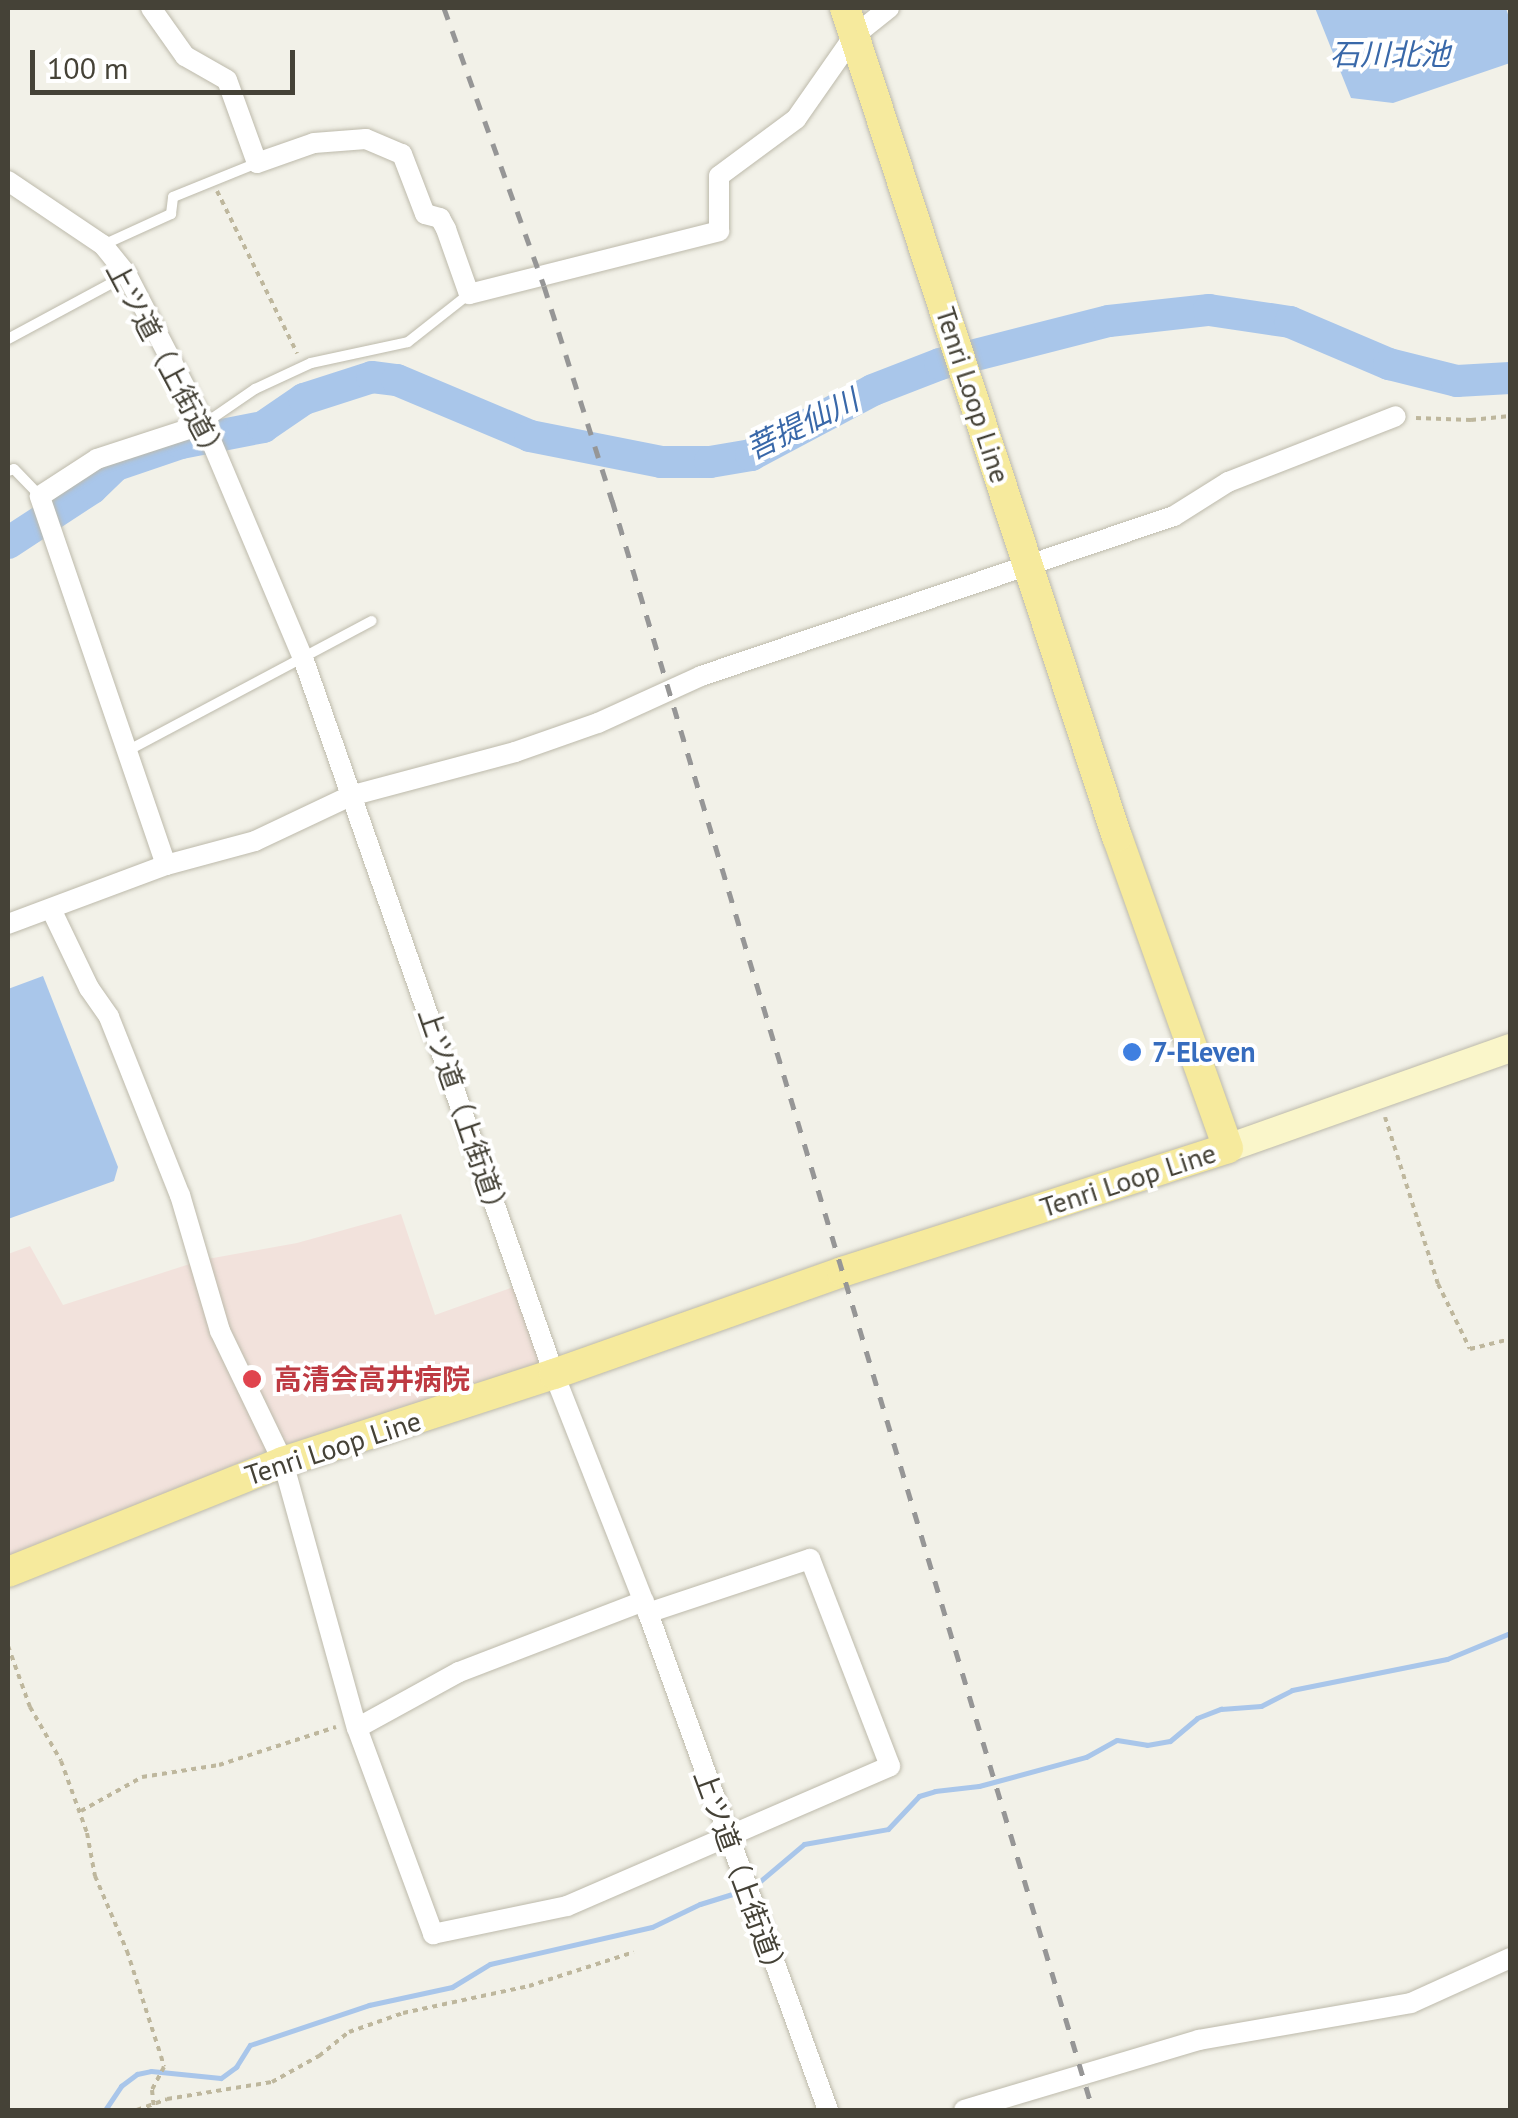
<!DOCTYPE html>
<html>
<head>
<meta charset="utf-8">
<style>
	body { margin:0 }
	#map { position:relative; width:1518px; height:2118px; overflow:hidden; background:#f2f1e8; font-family:"PT Sans","Noto Sans JP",sans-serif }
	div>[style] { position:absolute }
	.medical>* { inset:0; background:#f2e2dc }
	.water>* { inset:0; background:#a9c6ea }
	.stream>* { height:5px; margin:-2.5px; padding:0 2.5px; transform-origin:2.5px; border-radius:2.5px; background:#a9c6ea }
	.river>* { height:32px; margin:-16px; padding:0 16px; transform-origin:16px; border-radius:16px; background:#a9c6ea }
	.path>* { height:4px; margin-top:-2px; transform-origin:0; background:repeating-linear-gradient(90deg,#beb79d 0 5px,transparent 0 10px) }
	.roads { filter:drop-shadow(0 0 2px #bdbaab) drop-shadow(0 0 2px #bdbaab) }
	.lane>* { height:10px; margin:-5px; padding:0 5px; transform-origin:5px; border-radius:5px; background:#fff }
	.street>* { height:20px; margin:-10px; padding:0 10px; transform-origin:10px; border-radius:10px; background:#fff }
	.secondary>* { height:28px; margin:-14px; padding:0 14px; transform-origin:14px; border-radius:14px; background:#faf6ca }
	.primary>* { height:30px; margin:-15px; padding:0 15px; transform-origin:15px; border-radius:15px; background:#f6ea9d }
	.rail>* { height:5px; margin-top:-2.5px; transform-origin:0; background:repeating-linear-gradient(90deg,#969696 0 12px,transparent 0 24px) }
	.dots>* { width:28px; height:28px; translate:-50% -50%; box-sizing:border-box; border:5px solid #fff; border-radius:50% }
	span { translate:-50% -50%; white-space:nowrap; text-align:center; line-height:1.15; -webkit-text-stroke:8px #fff; paint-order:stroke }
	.street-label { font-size:28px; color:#454237 }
	.shop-label { font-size:28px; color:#366cbe; font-weight:700 }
	.left { translate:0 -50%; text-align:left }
	.health-label { font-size:28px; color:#be3a42; font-weight:700 }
	.water-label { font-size:30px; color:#3968a9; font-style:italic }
	.frame { position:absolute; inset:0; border:10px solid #454237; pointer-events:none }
	.scale { position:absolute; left:30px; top:50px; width:265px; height:45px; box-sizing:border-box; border:5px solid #454237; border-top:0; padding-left:12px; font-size:30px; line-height:35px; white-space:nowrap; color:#454237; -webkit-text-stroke:8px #fff; paint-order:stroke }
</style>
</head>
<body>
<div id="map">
	<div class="medical">
		<i style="clip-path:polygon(401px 1214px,435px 1315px,516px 1286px,542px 1363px,263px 1452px,115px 1518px,8px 1557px,8px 1254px,30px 1246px,63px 1305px,202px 1260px,297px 1243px)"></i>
	</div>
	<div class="water">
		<i style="clip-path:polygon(1315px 8px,1506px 8px,1510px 21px,1510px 63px,1393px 103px,1351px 98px)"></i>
		<i style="clip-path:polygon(43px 976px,118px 1167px,114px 1181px,8px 1219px,8px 989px)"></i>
	</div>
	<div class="stream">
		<i style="left:752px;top:1888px;width:68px;rotate:-40.2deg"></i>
		<i style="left:804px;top:1844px;width:85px;rotate:-10.1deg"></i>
		<i style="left:888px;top:1829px;width:45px;rotate:-46.8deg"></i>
		<i style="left:919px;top:1796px;width:17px;rotate:-17deg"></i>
		<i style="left:935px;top:1791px;width:44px;rotate:-6.5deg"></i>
		<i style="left:979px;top:1786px;width:111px;rotate:-15.2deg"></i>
		<i style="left:1086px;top:1757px;width:35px;rotate:-29deg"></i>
		<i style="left:1117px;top:1740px;width:30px;rotate:9deg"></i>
		<i style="left:1147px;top:1745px;width:23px;rotate:-10deg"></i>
		<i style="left:1170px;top:1741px;width:35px;rotate:-40deg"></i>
		<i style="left:1197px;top:1718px;width:26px;rotate:-21deg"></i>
		<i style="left:1221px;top:1709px;width:40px;rotate:-4.3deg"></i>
		<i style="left:1261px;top:1706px;width:35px;rotate:-27deg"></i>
		<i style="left:1292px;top:1690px;width:158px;rotate:-11.3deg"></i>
		<i style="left:1447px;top:1659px;width:68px;rotate:-22.4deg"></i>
		<i style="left:105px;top:2110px;width:29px;rotate:-56deg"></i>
		<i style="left:121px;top:2086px;width:20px;rotate:-37deg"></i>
		<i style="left:137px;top:2074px;width:14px;rotate:-12deg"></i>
		<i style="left:151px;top:2071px;width:70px;rotate:5.7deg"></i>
		<i style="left:221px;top:2078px;width:19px;rotate:-36deg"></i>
		<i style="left:236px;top:2067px;width:26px;rotate:-58deg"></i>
		<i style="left:250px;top:2045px;width:126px;rotate:-18.6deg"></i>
		<i style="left:369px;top:2005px;width:85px;rotate:-12.2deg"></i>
		<i style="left:452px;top:1987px;width:44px;rotate:-31.2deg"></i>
		<i style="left:490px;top:1964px;width:166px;rotate:-12.9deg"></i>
		<i style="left:652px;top:1927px;width:53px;rotate:-25.6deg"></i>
		<i style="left:700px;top:1904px;width:44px;rotate:-17.2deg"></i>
	</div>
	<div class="river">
		<i style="left:8px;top:543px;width:100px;rotate:-33.2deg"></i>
		<i style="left:92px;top:488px;width:33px;rotate:-44deg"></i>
		<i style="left:116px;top:465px;width:69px;rotate:-18.7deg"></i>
		<i style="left:181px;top:443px;width:84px;rotate:-11deg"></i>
		<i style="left:263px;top:427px;width:50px;rotate:-34.3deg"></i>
		<i style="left:304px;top:399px;width:71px;rotate:-17.9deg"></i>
		<i style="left:372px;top:377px;width:25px;rotate:7deg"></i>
		<i style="left:397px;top:380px;width:144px;rotate:22.8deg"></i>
		<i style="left:530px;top:436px;width:134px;rotate:11.2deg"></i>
		<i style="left:661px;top:462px;width:49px"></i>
		<i style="left:710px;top:462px;width:42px;rotate:-9.7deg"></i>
		<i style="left:751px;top:455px;width:138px;rotate:-28deg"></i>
		<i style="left:873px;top:390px;width:72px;rotate:-21.2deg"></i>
		<i style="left:940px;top:364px;width:174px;rotate:-14.3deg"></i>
		<i style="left:1109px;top:321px;width:101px;rotate:-6.3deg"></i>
		<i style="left:1209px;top:310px;width:82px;rotate:8.4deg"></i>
		<i style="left:1290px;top:322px;width:108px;rotate:23deg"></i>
		<i style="left:1389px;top:364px;width:70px;rotate:14deg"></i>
		<i style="left:1457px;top:381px;width:53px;rotate:-3.2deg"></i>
	</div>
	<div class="path">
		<i style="left:217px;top:191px;width:181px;rotate:63.7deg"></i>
		<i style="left:1416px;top:418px;width:55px;rotate:2.1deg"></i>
		<i style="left:1471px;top:420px;width:39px;rotate:-6deg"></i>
		<i style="left:1385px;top:1117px;width:175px;rotate:72.4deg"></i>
		<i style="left:1438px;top:1284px;width:72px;rotate:63.8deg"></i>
		<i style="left:1470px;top:1349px;width:41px;rotate:-14deg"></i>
		<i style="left:8px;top:1646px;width:65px;rotate:70.2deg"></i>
		<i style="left:30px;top:1707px;width:62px;rotate:60.1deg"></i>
		<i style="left:61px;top:1761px;width:77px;rotate:70.1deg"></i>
		<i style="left:87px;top:1833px;width:44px;rotate:79.5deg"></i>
		<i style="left:95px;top:1876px;width:82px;rotate:66.9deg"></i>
		<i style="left:127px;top:1951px;width:110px;rotate:72.1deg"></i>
		<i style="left:161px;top:2056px;width:11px;rotate:75deg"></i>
		<i style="left:164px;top:2067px;width:26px;rotate:118deg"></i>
		<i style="left:152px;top:2090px;width:20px;rotate:84deg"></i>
		<i style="left:81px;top:1811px;width:70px;rotate:-29.1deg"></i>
		<i style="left:142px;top:1777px;width:78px;rotate:-8.9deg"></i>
		<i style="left:219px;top:1765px;width:123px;rotate:-18deg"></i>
		<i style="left:137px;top:2110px;width:32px;rotate:-20deg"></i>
		<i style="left:167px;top:2099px;width:106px;rotate:-9.2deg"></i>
		<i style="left:272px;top:2082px;width:54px;rotate:-29deg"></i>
		<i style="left:319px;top:2056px;width:38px;rotate:-39deg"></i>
		<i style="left:349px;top:2032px;width:57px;rotate:-19.4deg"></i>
		<i style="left:403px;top:2013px;width:129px;rotate:-12.1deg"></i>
		<i style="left:529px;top:1986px;width:110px;rotate:-17.9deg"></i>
	</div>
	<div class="roads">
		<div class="lane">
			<i style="left:103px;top:245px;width:75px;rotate:-24.5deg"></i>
			<i style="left:171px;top:214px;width:17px;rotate:-83deg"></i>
			<i style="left:173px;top:197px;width:91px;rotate:-22deg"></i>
			<i style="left:8px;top:339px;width:135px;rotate:-28.3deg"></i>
			<i style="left:204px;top:424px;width:62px;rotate:-34.5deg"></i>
			<i style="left:255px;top:389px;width:62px;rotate:-24.9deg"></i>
			<i style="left:311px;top:363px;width:99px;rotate:-12.2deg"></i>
			<i style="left:408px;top:342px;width:78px;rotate:-38.2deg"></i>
			<i style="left:8px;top:471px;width:6px;rotate:-18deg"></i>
			<i style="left:14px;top:469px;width:37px;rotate:46deg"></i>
			<i style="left:127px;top:751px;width:277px;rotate:-28deg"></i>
		</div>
		<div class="street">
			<i style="left:151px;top:8px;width:59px;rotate:54.7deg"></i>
			<i style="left:185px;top:56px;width:48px;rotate:29.7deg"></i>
			<i style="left:227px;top:80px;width:88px;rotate:70.1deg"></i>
			<i style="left:257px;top:163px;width:60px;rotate:-19.3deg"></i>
			<i style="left:314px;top:143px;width:52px;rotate:-4.4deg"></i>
			<i style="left:366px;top:139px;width:39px;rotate:23deg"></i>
			<i style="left:402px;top:154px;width:64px;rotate:69deg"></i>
			<i style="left:425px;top:214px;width:16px;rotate:15deg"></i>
			<i style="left:440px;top:218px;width:13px;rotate:61deg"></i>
			<i style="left:446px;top:229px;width:69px;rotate:70.5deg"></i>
			<i style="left:469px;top:294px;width:258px;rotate:-14.1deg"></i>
			<i style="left:719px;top:231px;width:55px;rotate:-90deg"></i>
			<i style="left:719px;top:176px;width:96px;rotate:-36.5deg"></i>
			<i style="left:796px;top:119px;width:101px;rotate:-55.1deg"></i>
			<i style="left:854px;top:36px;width:45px;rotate:-38.7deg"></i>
			<i style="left:8px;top:181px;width:115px;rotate:34deg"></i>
			<i style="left:103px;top:245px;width:38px;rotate:51deg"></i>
			<i style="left:127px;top:275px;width:168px;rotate:62.7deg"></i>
			<i style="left:204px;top:424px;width:254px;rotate:67.1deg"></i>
			<i style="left:303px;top:658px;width:759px;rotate:70.68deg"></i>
			<i style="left:554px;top:1374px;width:257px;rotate:68.5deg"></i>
			<i style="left:648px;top:1613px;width:529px;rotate:70.09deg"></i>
			<i style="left:166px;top:865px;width:390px;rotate:-108.9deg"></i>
			<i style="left:40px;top:496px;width:68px;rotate:-33deg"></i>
			<i style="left:97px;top:459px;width:113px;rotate:-18.1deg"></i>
			<i style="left:51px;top:909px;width:88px;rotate:64.3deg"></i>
			<i style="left:89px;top:988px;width:35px;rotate:55deg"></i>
			<i style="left:109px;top:1017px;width:192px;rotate:68.3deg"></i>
			<i style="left:180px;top:1195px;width:142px;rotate:73.6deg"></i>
			<i style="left:220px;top:1331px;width:145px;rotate:64.3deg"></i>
			<i style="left:283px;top:1462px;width:276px;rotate:74.5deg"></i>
			<i style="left:357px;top:1728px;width:220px;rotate:69.7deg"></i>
			<i style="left:433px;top:1934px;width:137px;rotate:-11.8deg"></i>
			<i style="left:567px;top:1906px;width:352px;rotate:-23.4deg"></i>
			<i style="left:890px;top:1766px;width:222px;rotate:-111.1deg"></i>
			<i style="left:810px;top:1559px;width:171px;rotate:161.6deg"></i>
			<i style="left:8px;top:924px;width:169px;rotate:-20.5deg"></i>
			<i style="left:166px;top:865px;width:92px;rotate:-15.1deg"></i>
			<i style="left:255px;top:841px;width:105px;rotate:-25.3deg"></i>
			<i style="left:350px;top:796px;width:171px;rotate:-14.9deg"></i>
			<i style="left:515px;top:752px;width:88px;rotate:-19.3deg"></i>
			<i style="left:598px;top:723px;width:113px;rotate:-24.5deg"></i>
			<i style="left:701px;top:676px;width:499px;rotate:-18.7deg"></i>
			<i style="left:1174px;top:516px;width:64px;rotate:-32.2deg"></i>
			<i style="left:1228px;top:482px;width:180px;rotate:-21.4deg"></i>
			<i style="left:357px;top:1728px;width:116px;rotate:-28.8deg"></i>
			<i style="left:459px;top:1672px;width:198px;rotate:-21deg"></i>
			<i style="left:964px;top:2110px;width:245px;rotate:-16.6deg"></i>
			<i style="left:1199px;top:2040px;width:215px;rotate:-9.9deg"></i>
			<i style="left:1411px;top:2003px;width:109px;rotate:-24.4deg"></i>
		</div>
		<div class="secondary">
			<i style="left:1228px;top:1148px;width:299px;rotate:-19.5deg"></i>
		</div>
		<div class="primary">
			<i style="left:8px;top:1572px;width:296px;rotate:-21.8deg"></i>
			<i style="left:283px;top:1462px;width:285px;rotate:-18deg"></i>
			<i style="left:554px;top:1374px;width:306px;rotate:-19.5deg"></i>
			<i style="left:842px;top:1272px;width:405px;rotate:-17.8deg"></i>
			<i style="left:1228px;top:1148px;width:330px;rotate:-109.6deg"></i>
			<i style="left:1117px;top:837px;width:872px;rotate:-108.16deg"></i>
		</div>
	</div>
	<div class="rail">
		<i style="left:444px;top:8px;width:295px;rotate:70.2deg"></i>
		<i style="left:544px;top:286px;width:225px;rotate:72.4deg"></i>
		<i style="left:612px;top:500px;width:1680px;rotate:73.37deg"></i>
	</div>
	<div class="dots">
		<i style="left:1132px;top:1052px;background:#3f7fe0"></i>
		<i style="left:252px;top:1379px;background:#e0444e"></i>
	</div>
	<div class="street-label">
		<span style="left:167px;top:363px;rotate:62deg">上ツ道（上街道）</span>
		<span style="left:973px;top:395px;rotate:72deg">Tenri Loop Line</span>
		<span style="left:464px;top:1115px;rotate:71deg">上ツ道（上街道）</span>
		<span style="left:1128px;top:1180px;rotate:-18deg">Tenri Loop Line</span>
		<span style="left:333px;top:1448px;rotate:-18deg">Tenri Loop Line</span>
		<span style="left:741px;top:1876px;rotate:70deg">上ツ道（上街道）</span>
	</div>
	<div class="shop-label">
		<span class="left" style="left:1152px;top:1052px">7-Eleven</span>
	</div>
	<div class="health-label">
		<span class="left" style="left:274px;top:1379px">高清会高井病院</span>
	</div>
	<div class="water-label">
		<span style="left:1390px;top:54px">石川北池</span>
		<span style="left:802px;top:424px;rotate:-26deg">菩提仙川</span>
	</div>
	<div class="frame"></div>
	<div class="scale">100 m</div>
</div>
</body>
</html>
